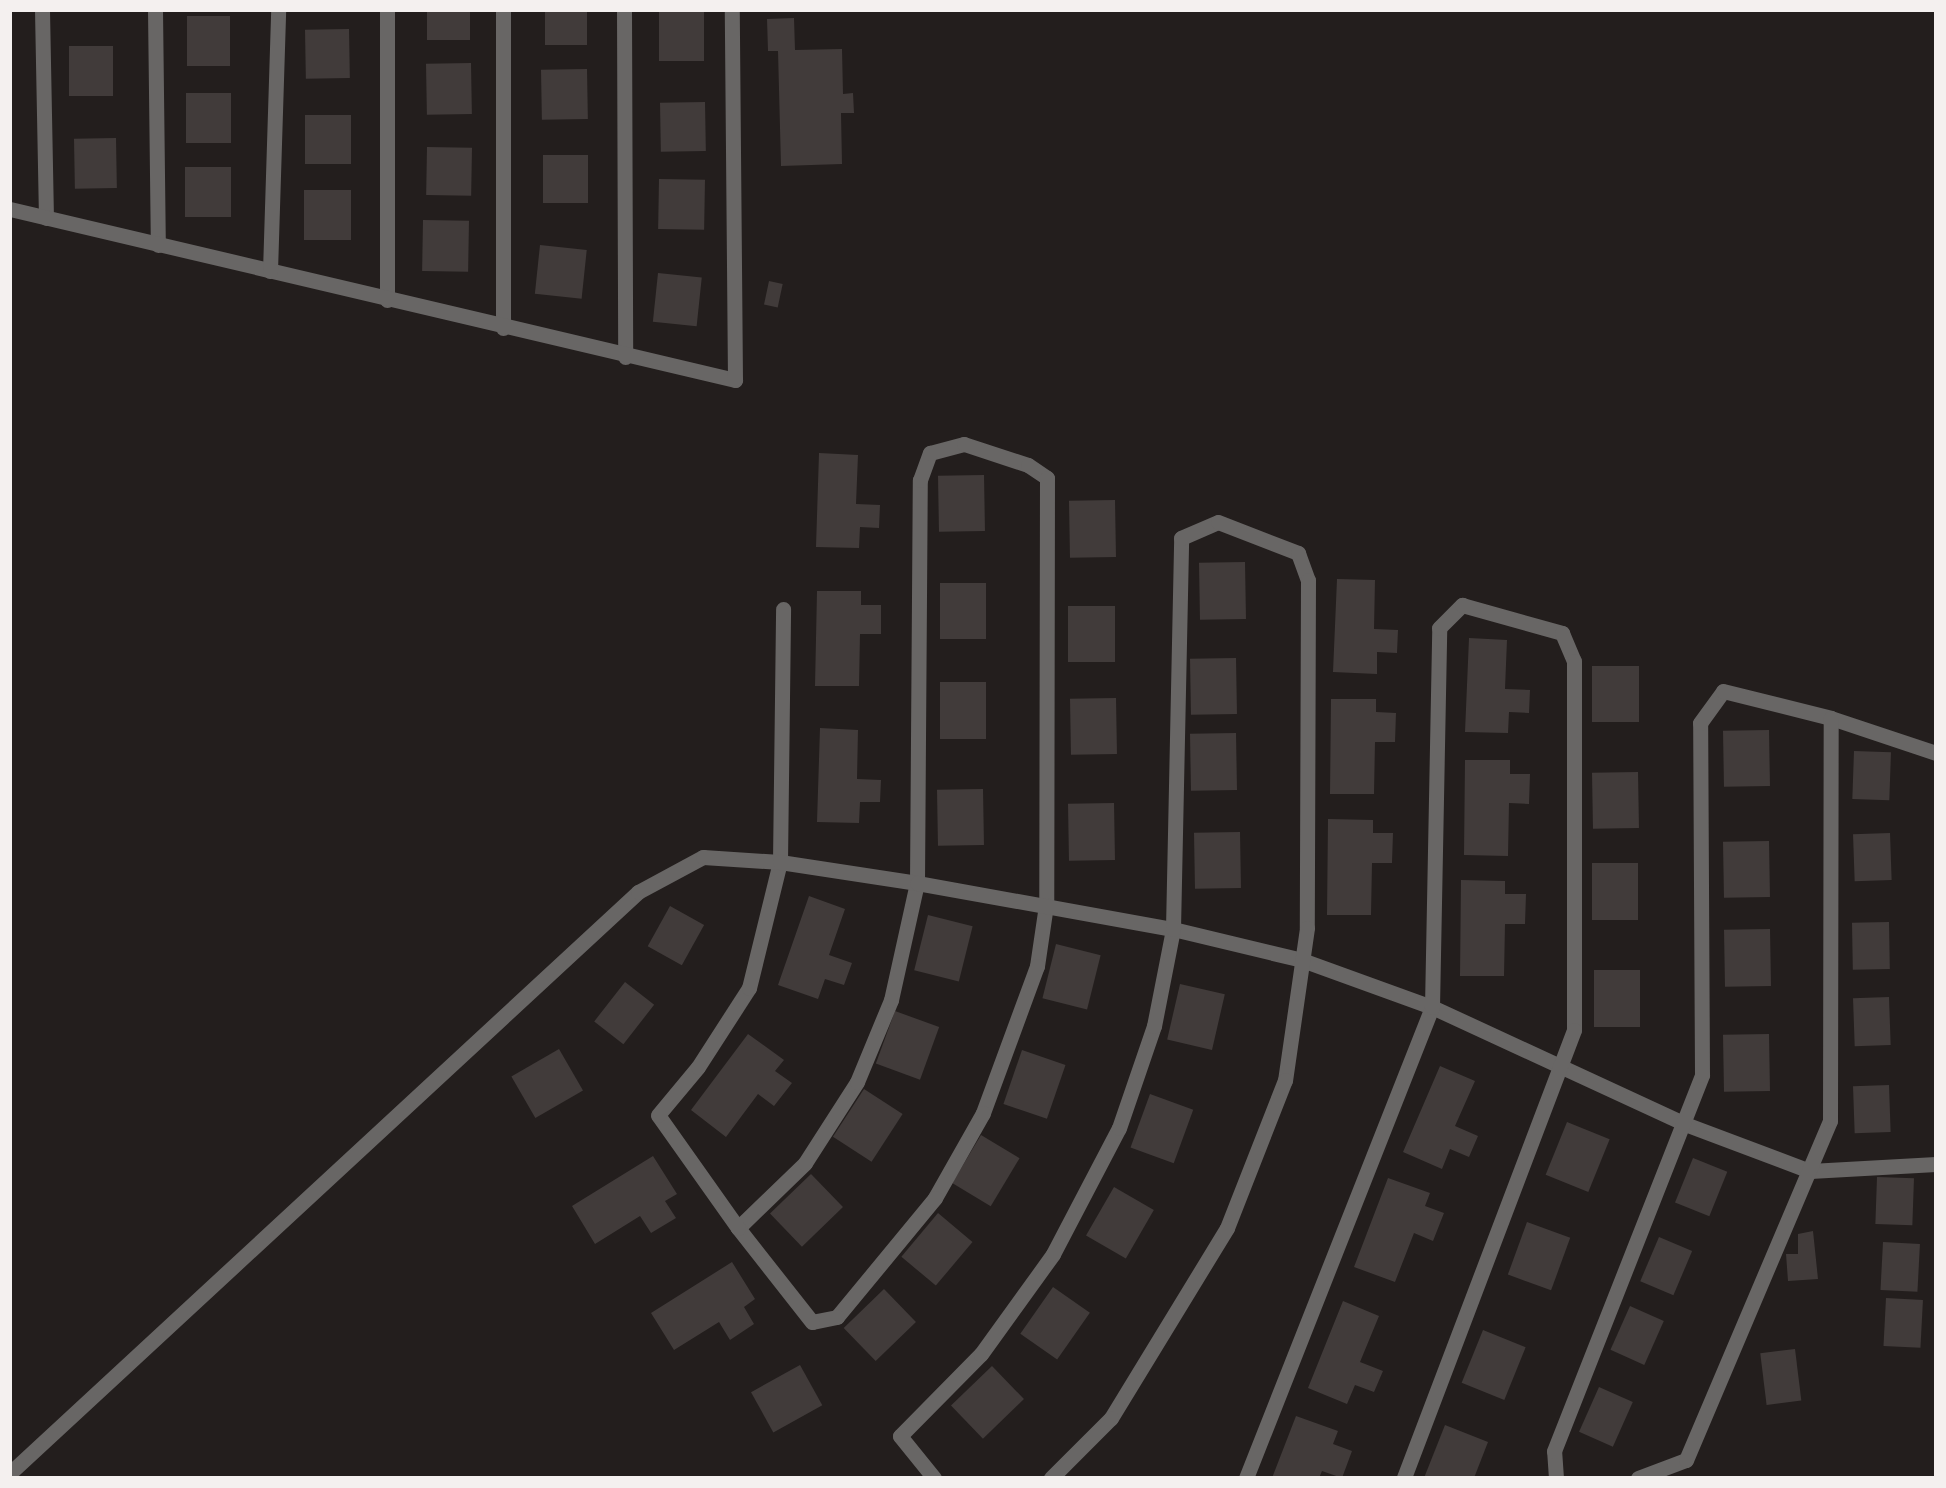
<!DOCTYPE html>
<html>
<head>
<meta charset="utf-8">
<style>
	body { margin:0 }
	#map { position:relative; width:1946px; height:1488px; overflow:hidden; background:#231e1d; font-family:"Varela Round",sans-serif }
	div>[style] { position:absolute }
	.building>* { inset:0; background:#413b3a; transform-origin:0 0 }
	.street>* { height:15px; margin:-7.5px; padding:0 7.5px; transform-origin:7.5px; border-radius:7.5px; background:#686665 }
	span { translate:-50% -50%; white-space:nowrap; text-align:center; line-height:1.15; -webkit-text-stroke:5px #0b0908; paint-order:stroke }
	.frame { position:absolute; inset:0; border:12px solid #f4f0ef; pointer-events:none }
</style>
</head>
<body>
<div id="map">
	<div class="building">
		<i style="left:427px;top:10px;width:43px;height:30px"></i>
		<i style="left:545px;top:10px;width:42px;height:35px"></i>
		<i style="left:659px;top:11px;width:45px;height:50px"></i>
		<i style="left:187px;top:16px;width:43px;height:50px"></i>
		<i style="clip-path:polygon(794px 18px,795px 50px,842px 49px,843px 94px,853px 93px,854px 113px,841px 113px,842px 164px,781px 166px,778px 51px,768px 51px,767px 19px)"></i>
		<i style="left:349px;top:29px;width:49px;height:44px;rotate:89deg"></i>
		<i style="left:69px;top:46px;width:44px;height:50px"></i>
		<i style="left:471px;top:63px;width:51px;height:45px;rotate:89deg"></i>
		<i style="left:587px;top:69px;width:50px;height:46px;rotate:89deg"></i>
		<i style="left:186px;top:93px;width:45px;height:50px"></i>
		<i style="left:705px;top:102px;width:49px;height:45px;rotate:89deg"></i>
		<i style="left:305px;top:115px;width:46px;height:49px"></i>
		<i style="left:116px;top:138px;width:50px;height:42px;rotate:89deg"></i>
		<i style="left:427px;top:147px;width:45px;height:48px;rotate:1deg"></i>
		<i style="left:588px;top:155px;width:48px;height:45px;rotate:90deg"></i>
		<i style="left:185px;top:167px;width:46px;height:50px"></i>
		<i style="left:659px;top:179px;width:46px;height:50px;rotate:1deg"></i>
		<i style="left:304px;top:190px;width:47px;height:50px"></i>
		<i style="left:423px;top:220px;width:46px;height:51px;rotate:1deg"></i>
		<i style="left:540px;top:245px;width:47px;height:49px;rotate:6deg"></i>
		<i style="left:658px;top:273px;width:44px;height:49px;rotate:6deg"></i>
		<i style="left:769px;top:281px;width:14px;height:24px;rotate:12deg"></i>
		<i style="clip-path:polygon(819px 453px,858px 455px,856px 504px,880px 505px,879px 528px,860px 527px,859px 548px,816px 547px)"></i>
		<i style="left:984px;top:475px;width:56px;height:46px;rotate:89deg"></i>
		<i style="left:1115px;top:500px;width:57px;height:46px;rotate:89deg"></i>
		<i style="left:1245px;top:562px;width:57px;height:46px;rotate:89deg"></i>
		<i style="clip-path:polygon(1337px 579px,1375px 580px,1374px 629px,1398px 630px,1397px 653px,1377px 652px,1377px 674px,1333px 672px)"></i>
		<i style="left:986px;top:583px;width:56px;height:46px;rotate:90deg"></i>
		<i style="clip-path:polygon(817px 591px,861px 591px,861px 605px,881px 605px,881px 634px,860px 634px,859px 686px,815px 686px)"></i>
		<i style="left:1115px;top:606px;width:56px;height:47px;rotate:90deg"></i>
		<i style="clip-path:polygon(1469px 638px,1507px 640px,1505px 689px,1530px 690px,1529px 713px,1509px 712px,1508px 733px,1465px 732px)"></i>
		<i style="left:1236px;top:658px;width:56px;height:46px;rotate:89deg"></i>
		<i style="left:1639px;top:666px;width:56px;height:47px;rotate:90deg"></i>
		<i style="left:940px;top:682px;width:46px;height:57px"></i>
		<i style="left:1116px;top:698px;width:56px;height:46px;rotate:89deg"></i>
		<i style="clip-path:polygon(1331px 699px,1376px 699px,1376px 712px,1396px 713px,1395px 742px,1375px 742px,1374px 794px,1330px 794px)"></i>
		<i style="clip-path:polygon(820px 728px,858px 730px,857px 779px,881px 780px,880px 802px,860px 802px,859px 823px,817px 822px)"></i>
		<i style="left:1769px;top:730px;width:56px;height:46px;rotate:89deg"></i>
		<i style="left:1236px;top:733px;width:57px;height:46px;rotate:89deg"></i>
		<i style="left:1854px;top:751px;width:37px;height:48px;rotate:2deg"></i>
		<i style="clip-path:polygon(1465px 760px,1510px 760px,1510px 774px,1530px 774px,1529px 804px,1509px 803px,1508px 856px,1464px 855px)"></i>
		<i style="left:1638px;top:772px;width:56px;height:46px;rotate:89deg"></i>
		<i style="left:983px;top:789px;width:56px;height:46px;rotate:89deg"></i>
		<i style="left:1114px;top:803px;width:57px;height:46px;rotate:89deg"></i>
		<i style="clip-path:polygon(1328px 819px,1373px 820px,1373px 833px,1393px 833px,1392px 863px,1372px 863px,1371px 915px,1327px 915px)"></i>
		<i style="left:1240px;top:832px;width:56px;height:46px;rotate:89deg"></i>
		<i style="left:1890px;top:833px;width:47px;height:37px;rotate:88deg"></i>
		<i style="left:1769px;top:841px;width:56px;height:46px;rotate:89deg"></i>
		<i style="left:1592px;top:863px;width:46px;height:57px"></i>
		<i style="clip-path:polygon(1461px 880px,1505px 881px,1505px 894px,1526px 894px,1525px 924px,1505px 924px,1504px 976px,1460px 976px)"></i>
		<i style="clip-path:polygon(809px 896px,845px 909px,829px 955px,852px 963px,844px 985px,825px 979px,818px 999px,778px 985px)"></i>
		<i style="left:670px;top:906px;width:39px;height:46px;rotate:29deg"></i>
		<i style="left:928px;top:915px;width:46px;height:57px;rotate:14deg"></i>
		<i style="left:1889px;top:922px;width:47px;height:37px;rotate:89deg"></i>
		<i style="left:1770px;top:929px;width:57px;height:46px;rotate:89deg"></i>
		<i style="left:1056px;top:944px;width:46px;height:56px;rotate:14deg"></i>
		<i style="left:1640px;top:970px;width:57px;height:46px;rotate:90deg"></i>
		<i style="left:625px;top:982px;width:37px;height:50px;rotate:38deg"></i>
		<i style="left:1180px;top:984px;width:46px;height:57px;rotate:13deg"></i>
		<i style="left:1889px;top:997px;width:48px;height:36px;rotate:88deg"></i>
		<i style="left:895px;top:1011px;width:47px;height:56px;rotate:20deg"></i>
		<i style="clip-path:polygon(748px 1034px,784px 1060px,775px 1071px,792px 1083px,774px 1106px,758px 1094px,726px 1137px,691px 1110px)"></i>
		<i style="left:1769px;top:1034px;width:57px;height:46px;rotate:89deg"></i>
		<i style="left:559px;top:1049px;width:48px;height:55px;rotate:60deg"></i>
		<i style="left:1022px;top:1050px;width:46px;height:57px;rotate:19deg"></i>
		<i style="clip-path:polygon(1440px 1066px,1475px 1081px,1455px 1126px,1478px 1136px,1469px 1157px,1450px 1149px,1442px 1169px,1403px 1152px)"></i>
		<i style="left:1889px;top:1085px;width:47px;height:36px;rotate:88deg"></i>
		<i style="left:864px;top:1089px;width:46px;height:57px;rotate:33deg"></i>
		<i style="left:1150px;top:1094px;width:46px;height:57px;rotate:20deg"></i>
		<i style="left:1567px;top:1122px;width:46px;height:57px;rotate:22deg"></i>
		<i style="left:981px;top:1135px;width:45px;height:56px;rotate:31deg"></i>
		<i style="clip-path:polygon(653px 1156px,677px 1194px,665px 1201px,676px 1218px,651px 1233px,640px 1216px,595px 1244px,572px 1206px)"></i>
		<i style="left:1693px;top:1158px;width:37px;height:48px;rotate:22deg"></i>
		<i style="left:811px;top:1174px;width:46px;height:57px;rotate:46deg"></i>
		<i style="left:1877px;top:1177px;width:37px;height:47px;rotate:2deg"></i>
		<i style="clip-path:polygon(1388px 1178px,1430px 1193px,1425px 1206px,1444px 1213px,1433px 1241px,1414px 1233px,1395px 1282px,1354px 1267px)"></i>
		<i style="left:1114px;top:1187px;width:46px;height:56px;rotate:30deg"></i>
		<i style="left:938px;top:1213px;width:45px;height:57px;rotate:40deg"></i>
		<i style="left:1527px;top:1222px;width:46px;height:56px;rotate:20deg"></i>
		<i style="clip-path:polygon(1813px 1231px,1818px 1279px,1788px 1281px,1786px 1254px,1798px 1254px,1798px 1234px)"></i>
		<i style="left:1659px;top:1237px;width:36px;height:48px;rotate:23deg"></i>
		<i style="left:1883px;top:1242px;width:37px;height:48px;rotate:3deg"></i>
		<i style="clip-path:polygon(732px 1262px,755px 1299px,744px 1307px,754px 1324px,730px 1340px,719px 1322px,674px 1350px,651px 1313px)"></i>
		<i style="left:1053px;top:1287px;width:45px;height:57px;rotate:35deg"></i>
		<i style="left:884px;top:1289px;width:46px;height:56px;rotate:46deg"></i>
		<i style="left:1886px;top:1298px;width:37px;height:48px;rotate:3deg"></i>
		<i style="clip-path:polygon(1343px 1301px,1379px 1316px,1360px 1362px,1383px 1371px,1374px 1392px,1355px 1385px,1347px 1404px,1308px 1388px)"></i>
		<i style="left:1630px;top:1306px;width:37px;height:48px;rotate:24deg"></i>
		<i style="left:1483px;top:1330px;width:46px;height:57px;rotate:22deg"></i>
		<i style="left:1795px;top:1349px;width:52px;height:35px;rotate:83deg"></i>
		<i style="left:800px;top:1365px;width:46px;height:56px;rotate:61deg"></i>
		<i style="left:992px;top:1366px;width:46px;height:57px;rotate:46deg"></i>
		<i style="left:1599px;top:1387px;width:37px;height:49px;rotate:24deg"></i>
		<i style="clip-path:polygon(1296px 1416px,1338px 1431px,1333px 1444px,1352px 1451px,1342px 1478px,1322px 1471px,1319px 1478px,1272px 1478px)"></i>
		<i style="clip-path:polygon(1445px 1425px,1488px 1442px,1474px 1478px,1424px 1478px)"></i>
	</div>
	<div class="street">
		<i style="left:42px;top:10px;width:208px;rotate:88.9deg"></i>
		<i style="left:155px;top:10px;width:235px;rotate:89.3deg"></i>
		<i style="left:387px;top:10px;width:290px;rotate:90deg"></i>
		<i style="left:503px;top:10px;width:318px;rotate:90deg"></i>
		<i style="left:624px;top:10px;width:347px;rotate:89.8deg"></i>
		<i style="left:10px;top:209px;width:745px;rotate:13.27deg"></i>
		<i style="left:735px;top:380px;width:370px;rotate:-90.5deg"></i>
		<i style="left:270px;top:271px;width:261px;rotate:-88.2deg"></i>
		<i style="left:738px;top:1228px;width:93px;rotate:-44.1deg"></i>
		<i style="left:805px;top:1163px;width:96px;rotate:-57.3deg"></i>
		<i style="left:857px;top:1082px;width:89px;rotate:-67.5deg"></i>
		<i style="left:891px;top:1000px;width:120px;rotate:-77.5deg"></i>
		<i style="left:917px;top:883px;width:403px;rotate:-89.6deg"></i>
		<i style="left:920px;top:480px;width:29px;rotate:-70deg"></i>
		<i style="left:930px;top:453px;width:35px;rotate:-15deg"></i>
		<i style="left:964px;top:444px;width:67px;rotate:18.2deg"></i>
		<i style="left:1028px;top:465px;width:23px;rotate:34deg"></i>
		<i style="left:1047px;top:478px;width:427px;rotate:90.1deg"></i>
		<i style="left:1046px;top:905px;width:62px;rotate:98.4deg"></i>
		<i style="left:1037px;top:966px;width:157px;rotate:110.2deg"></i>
		<i style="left:983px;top:1113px;width:98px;rotate:119.5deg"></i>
		<i style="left:935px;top:1198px;width:154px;rotate:129.5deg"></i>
		<i style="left:837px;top:1317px;width:25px;rotate:169deg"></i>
		<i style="left:812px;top:1322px;width:120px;rotate:-128.2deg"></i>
		<i style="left:738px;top:1228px;width:138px;rotate:-125.3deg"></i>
		<i style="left:658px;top:1115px;width:62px;rotate:-50.2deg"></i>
		<i style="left:698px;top:1067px;width:94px;rotate:-57.2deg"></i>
		<i style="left:749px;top:988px;width:130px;rotate:-76.2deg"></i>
		<i style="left:780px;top:862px;width:253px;rotate:-89.3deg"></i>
		<i style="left:10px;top:1473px;width:856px;rotate:-42.77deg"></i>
		<i style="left:638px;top:892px;width:74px;rotate:-28.3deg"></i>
		<i style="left:703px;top:857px;width:77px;rotate:3.7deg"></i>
		<i style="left:780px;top:862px;width:139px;rotate:8.7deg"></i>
		<i style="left:917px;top:883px;width:260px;rotate:10.2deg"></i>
		<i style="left:1173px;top:929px;width:133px;rotate:13.5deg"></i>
		<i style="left:1302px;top:960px;width:138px;rotate:19.9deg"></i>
		<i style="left:1432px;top:1007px;width:279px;rotate:24.8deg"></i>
		<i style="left:1685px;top:1124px;width:134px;rotate:20.6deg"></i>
		<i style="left:1810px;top:1171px;width:126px;rotate:-3.2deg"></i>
		<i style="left:934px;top:1478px;width:54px;rotate:-129deg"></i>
		<i style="left:900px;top:1436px;width:115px;rotate:-45.4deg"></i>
		<i style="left:981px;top:1354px;width:123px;rotate:-54.2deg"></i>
		<i style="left:1053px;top:1254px;width:142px;rotate:-62.4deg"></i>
		<i style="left:1119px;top:1128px;width:108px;rotate:-71.1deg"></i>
		<i style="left:1154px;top:1026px;width:99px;rotate:-78.9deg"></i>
		<i style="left:1173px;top:929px;width:391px;rotate:-88.8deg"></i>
		<i style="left:1181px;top:538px;width:40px;rotate:-23.4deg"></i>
		<i style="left:1218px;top:522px;width:86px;rotate:21.2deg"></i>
		<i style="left:1298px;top:553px;width:29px;rotate:70deg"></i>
		<i style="left:1308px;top:580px;width:348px;rotate:90.2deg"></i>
		<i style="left:1307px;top:928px;width:154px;rotate:98.2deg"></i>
		<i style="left:1285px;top:1080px;width:159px;rotate:111.4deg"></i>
		<i style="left:1227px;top:1228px;width:223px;rotate:121.4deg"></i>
		<i style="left:1111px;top:1418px;width:85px;rotate:135deg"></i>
		<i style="left:1246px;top:1478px;width:506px;rotate:-68.45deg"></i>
		<i style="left:1432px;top:1007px;width:379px;rotate:-88.9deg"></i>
		<i style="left:1439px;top:628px;width:33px;rotate:-45deg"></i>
		<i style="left:1462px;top:605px;width:104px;rotate:15.6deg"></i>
		<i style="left:1562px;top:633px;width:30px;rotate:67deg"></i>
		<i style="left:1574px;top:661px;width:369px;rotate:90deg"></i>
		<i style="left:1574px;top:1030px;width:479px;rotate:110.8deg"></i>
		<i style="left:1556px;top:1478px;width:27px;rotate:-94deg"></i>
		<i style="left:1554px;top:1451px;width:404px;rotate:-68.5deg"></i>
		<i style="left:1702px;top:1075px;width:352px;rotate:-90.3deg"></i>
		<i style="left:1700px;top:723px;width:39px;rotate:-54deg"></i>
		<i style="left:1723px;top:691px;width:111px;rotate:14deg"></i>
		<i style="left:1831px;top:718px;width:111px;rotate:18.4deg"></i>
		<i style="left:1638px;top:1478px;width:51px;rotate:-20.6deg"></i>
		<i style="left:1686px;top:1460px;width:368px;rotate:-67deg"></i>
		<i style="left:1830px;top:1121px;width:403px;rotate:-89.9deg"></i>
	</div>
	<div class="frame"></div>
</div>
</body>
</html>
